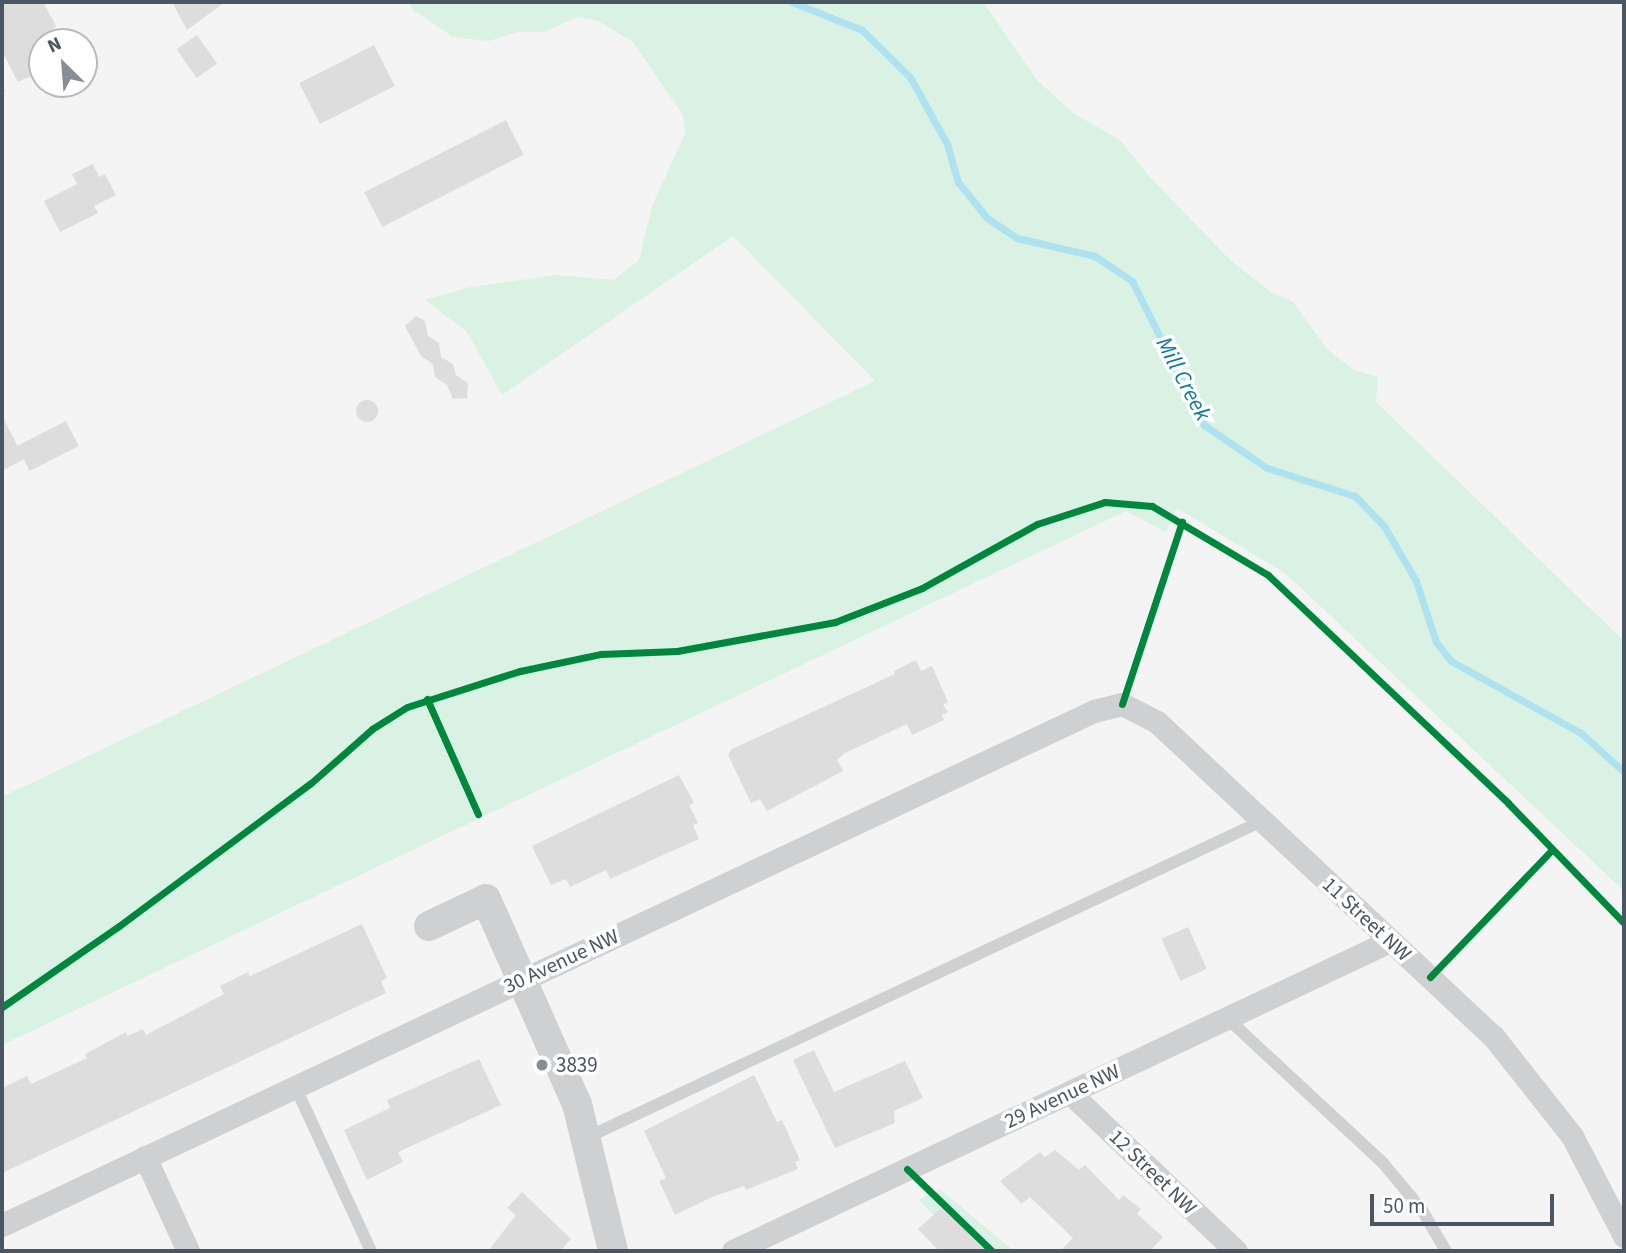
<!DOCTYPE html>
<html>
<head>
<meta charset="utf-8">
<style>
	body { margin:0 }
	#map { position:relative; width:1626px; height:1253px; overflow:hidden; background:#f4f4f4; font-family:"Source Sans 3",sans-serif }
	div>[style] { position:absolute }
	.green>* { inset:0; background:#d9f2e3 }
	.stream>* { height:7px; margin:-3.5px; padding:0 3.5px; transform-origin:3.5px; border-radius:3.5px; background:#aee2f0 }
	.building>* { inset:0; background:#ddddde; transform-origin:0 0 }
	.round { border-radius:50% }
	.path>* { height:4.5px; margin-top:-2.25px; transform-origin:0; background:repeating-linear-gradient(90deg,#bcc7c4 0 5px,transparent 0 8.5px) }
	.service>* { height:12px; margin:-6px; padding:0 6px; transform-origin:6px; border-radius:6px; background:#ced0d2 }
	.minor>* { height:23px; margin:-11.5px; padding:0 11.5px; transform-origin:11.5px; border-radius:11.5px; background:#ced0d2 }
	.tertiary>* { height:30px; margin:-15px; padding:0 15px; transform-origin:15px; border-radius:15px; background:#ced0d2 }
	.cycleway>* { height:7px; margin:-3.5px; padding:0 3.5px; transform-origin:3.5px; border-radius:3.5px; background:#00873e }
	.dots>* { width:19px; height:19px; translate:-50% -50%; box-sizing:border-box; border:4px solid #fff; border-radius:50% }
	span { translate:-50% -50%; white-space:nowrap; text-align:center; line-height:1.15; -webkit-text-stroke:7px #fff; paint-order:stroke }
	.street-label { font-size:21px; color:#4a5661 }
	.poi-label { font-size:21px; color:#4a5661 }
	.left { translate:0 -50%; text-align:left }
	.water-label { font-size:23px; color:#0c7c9b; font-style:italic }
	.frame { position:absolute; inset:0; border:4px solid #4a5661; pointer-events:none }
	.north { position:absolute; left:28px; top:28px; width:70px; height:70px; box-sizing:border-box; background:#fff; border:2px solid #b7bbc0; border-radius:50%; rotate:335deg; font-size:19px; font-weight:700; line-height:28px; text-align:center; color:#4a5661 }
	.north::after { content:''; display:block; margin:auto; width:24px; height:32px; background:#868d94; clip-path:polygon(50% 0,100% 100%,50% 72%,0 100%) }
	.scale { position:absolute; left:1370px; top:1194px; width:184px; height:32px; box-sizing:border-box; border:4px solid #4a5661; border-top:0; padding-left:9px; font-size:21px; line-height:24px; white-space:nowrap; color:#4a5661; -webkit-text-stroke:5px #fff; paint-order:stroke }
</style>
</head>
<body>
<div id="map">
	<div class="green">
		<i style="clip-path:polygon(409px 2px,983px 2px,1037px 80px,1073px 113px,1120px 140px,1150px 177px,1230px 260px,1271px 292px,1293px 302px,1328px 350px,1354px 370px,1378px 377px,1376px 402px,1624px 641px,1624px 891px,1286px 574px,1177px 508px,1166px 532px,1126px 511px,2px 1045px,2px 797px,875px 381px,733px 236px,502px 395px,467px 332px,425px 300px,471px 287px,556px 275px,614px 280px,639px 260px,652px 206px,685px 134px,683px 115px,633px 42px,598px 21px,577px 17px,544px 32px,517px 32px,489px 41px,453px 37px,413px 10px)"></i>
		<i style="clip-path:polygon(940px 1189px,1014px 1251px,971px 1251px,918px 1200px)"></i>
	</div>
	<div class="stream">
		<i style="left:792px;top:2px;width:75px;rotate:21.8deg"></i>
		<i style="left:862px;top:30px;width:67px;rotate:44.4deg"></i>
		<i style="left:910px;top:77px;width:77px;rotate:61.1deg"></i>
		<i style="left:947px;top:144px;width:40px;rotate:74deg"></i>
		<i style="left:958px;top:182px;width:46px;rotate:51.1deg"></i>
		<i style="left:987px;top:218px;width:36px;rotate:34deg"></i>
		<i style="left:1017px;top:238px;width:80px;rotate:13deg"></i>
		<i style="left:1095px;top:256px;width:45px;rotate:34deg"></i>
		<i style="left:1132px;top:281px;width:161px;rotate:63.4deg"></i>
		<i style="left:1204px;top:425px;width:76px;rotate:34.3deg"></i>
		<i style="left:1267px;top:468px;width:92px;rotate:17.7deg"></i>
		<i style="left:1355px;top:496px;width:42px;rotate:46deg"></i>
		<i style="left:1384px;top:526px;width:64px;rotate:59.8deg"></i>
		<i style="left:1416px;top:581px;width:64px;rotate:71.8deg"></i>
		<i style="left:1436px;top:642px;width:24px;rotate:52deg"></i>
		<i style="left:1451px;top:661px;width:149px;rotate:29deg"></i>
		<i style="left:1581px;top:733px;width:58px;rotate:42.2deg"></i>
	</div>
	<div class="building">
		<i style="clip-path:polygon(2px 2px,43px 2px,56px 26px,42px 40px,37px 80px,29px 77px,18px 82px,2px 51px)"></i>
		<i style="clip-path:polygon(172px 2px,225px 2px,187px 30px)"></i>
		<i style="left:197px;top:35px;width:35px;height:25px;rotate:55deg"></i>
		<i style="left:374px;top:45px;width:46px;height:84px;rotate:63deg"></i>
		<i style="left:506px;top:120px;width:39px;height:159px;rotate:63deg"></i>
		<i style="clip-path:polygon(93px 164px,99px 177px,105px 174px,116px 195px,94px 206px,98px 213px,60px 232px,44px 201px,77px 184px,72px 174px)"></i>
		<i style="clip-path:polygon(416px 316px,425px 321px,428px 336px,439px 343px,441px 357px,453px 364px,456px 375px,468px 383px,467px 398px,453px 399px,447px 385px,435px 377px,433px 364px,421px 356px,405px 326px)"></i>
		<i class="round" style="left:356px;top:400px;width:22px;height:22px"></i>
		<i style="clip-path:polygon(2px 415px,24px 459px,2px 471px)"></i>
		<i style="left:66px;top:421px;width:28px;height:55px;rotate:63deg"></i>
		<i style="clip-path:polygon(916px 660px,921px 671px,932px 666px,948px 702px,943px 705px,948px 712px,942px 715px,944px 720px,912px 735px,907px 724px,845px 753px,837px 760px,843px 771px,767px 811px,760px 799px,751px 803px,728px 755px,732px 749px,895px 674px,894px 671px)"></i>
		<i style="clip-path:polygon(679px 775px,694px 803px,689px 805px,698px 823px,693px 825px,699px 839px,610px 879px,606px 870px,570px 887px,566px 879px,551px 885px,532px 846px)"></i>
		<i style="clip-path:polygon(362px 924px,387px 978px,381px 981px,386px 993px,2px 1173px,2px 1088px,27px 1076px,31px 1084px,87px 1058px,85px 1054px,126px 1032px,127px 1036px,143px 1029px,146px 1035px,224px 994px,220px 986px,248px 972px,250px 976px)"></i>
		<i style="left:1188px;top:927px;width:46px;height:29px;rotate:66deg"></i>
		<i style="clip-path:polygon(814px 1050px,834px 1092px,905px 1061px,923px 1098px,894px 1111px,895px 1123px,835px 1148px,793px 1060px)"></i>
		<i style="clip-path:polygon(479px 1059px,501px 1105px,398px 1152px,403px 1162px,367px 1180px,344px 1130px,390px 1108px,387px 1100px)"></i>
		<i style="clip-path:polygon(754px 1075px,777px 1122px,782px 1120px,800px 1160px,795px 1162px,798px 1169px,746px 1190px,744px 1186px,712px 1197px,675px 1215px,659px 1181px,666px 1178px,644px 1131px)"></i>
		<i style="clip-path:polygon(1055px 1150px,1079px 1170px,1085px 1165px,1119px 1200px,1123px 1195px,1141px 1209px,1137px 1214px,1163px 1237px,1150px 1251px,1060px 1251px,1073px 1238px,1030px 1197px,1022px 1204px,1000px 1181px,1040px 1152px,1045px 1157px)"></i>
		<i style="clip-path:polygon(522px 1192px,571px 1239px,560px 1251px,488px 1251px,516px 1215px,507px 1208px)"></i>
		<i style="clip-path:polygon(943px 1206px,985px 1251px,939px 1251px,918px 1229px)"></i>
	</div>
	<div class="path">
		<i style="left:2px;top:90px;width:2px;rotate:63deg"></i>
	</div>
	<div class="service">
		<i style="left:1227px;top:1018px;width:213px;rotate:42.9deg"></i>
		<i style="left:1383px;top:1163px;width:61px;rotate:50.3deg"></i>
		<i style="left:1422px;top:1210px;width:48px;rotate:59.7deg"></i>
		<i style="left:295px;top:1086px;width:182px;rotate:65.3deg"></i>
		<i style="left:588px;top:1137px;width:747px;rotate:-25.12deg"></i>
	</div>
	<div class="minor">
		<i style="left:1070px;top:1093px;width:229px;rotate:43.6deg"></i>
		<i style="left:145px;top:1157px;width:103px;rotate:65.4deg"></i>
		<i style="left:2px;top:1225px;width:1207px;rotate:-25.21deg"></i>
		<i style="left:1094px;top:711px;width:29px;rotate:-14deg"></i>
		<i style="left:1122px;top:704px;width:39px;rotate:27deg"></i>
		<i style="left:1157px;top:722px;width:460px;rotate:43.1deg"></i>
		<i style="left:1493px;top:1036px;width:127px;rotate:51.7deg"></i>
		<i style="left:1572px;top:1136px;width:113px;rotate:62.5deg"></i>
		<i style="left:733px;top:1251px;width:726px;rotate:-25.26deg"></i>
	</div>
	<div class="tertiary">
		<i style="left:429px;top:926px;width:63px;rotate:-25.3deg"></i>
		<i style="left:486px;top:899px;width:224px;rotate:66.1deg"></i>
		<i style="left:577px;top:1104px;width:151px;rotate:76.2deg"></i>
	</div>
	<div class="cycleway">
		<i style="left:427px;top:699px;width:126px;rotate:66.1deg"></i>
		<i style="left:1122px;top:704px;width:192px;rotate:-71.8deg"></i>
		<i style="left:1430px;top:977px;width:175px;rotate:-46.2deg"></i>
		<i style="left:2px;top:1007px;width:142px;rotate:-34.7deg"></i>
		<i style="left:119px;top:926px;width:239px;rotate:-36.7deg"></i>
		<i style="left:311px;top:783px;width:81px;rotate:-41.5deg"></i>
		<i style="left:372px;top:729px;width:41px;rotate:-32.2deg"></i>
		<i style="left:407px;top:707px;width:119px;rotate:-17.7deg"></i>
		<i style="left:520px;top:671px;width:83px;rotate:-11.9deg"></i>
		<i style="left:601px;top:654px;width:76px;rotate:-2.3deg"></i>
		<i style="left:677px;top:651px;width:161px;rotate:-10.4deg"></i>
		<i style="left:835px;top:622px;width:93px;rotate:-21.3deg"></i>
		<i style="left:922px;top:588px;width:132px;rotate:-29.1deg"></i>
		<i style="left:1037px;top:524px;width:71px;rotate:-17.9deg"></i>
		<i style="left:1105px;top:502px;width:47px;rotate:4.9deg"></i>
		<i style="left:1152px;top:506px;width:135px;rotate:30.7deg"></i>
		<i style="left:1268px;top:575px;width:331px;rotate:43.5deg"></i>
		<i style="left:1508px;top:803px;width:167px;rotate:46deg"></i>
		<i style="left:907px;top:1169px;width:118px;rotate:44deg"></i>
	</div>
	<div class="dots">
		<i style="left:542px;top:1065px;background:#868d94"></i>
	</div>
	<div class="street-label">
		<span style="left:1367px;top:919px;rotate:43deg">11 Street NW</span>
		<span style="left:561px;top:961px;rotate:-25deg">30 Avenue NW</span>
		<span style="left:1062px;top:1096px;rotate:-25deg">29 Avenue NW</span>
		<span style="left:1153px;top:1172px;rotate:44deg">12 Street NW</span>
	</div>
	<div class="poi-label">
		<span class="left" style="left:556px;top:1065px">3839</span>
	</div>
	<div class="water-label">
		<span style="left:1183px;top:379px;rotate:62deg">Mill Creek</span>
	</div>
	<div class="frame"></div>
	<div class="north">N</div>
	<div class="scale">50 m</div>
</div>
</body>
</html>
